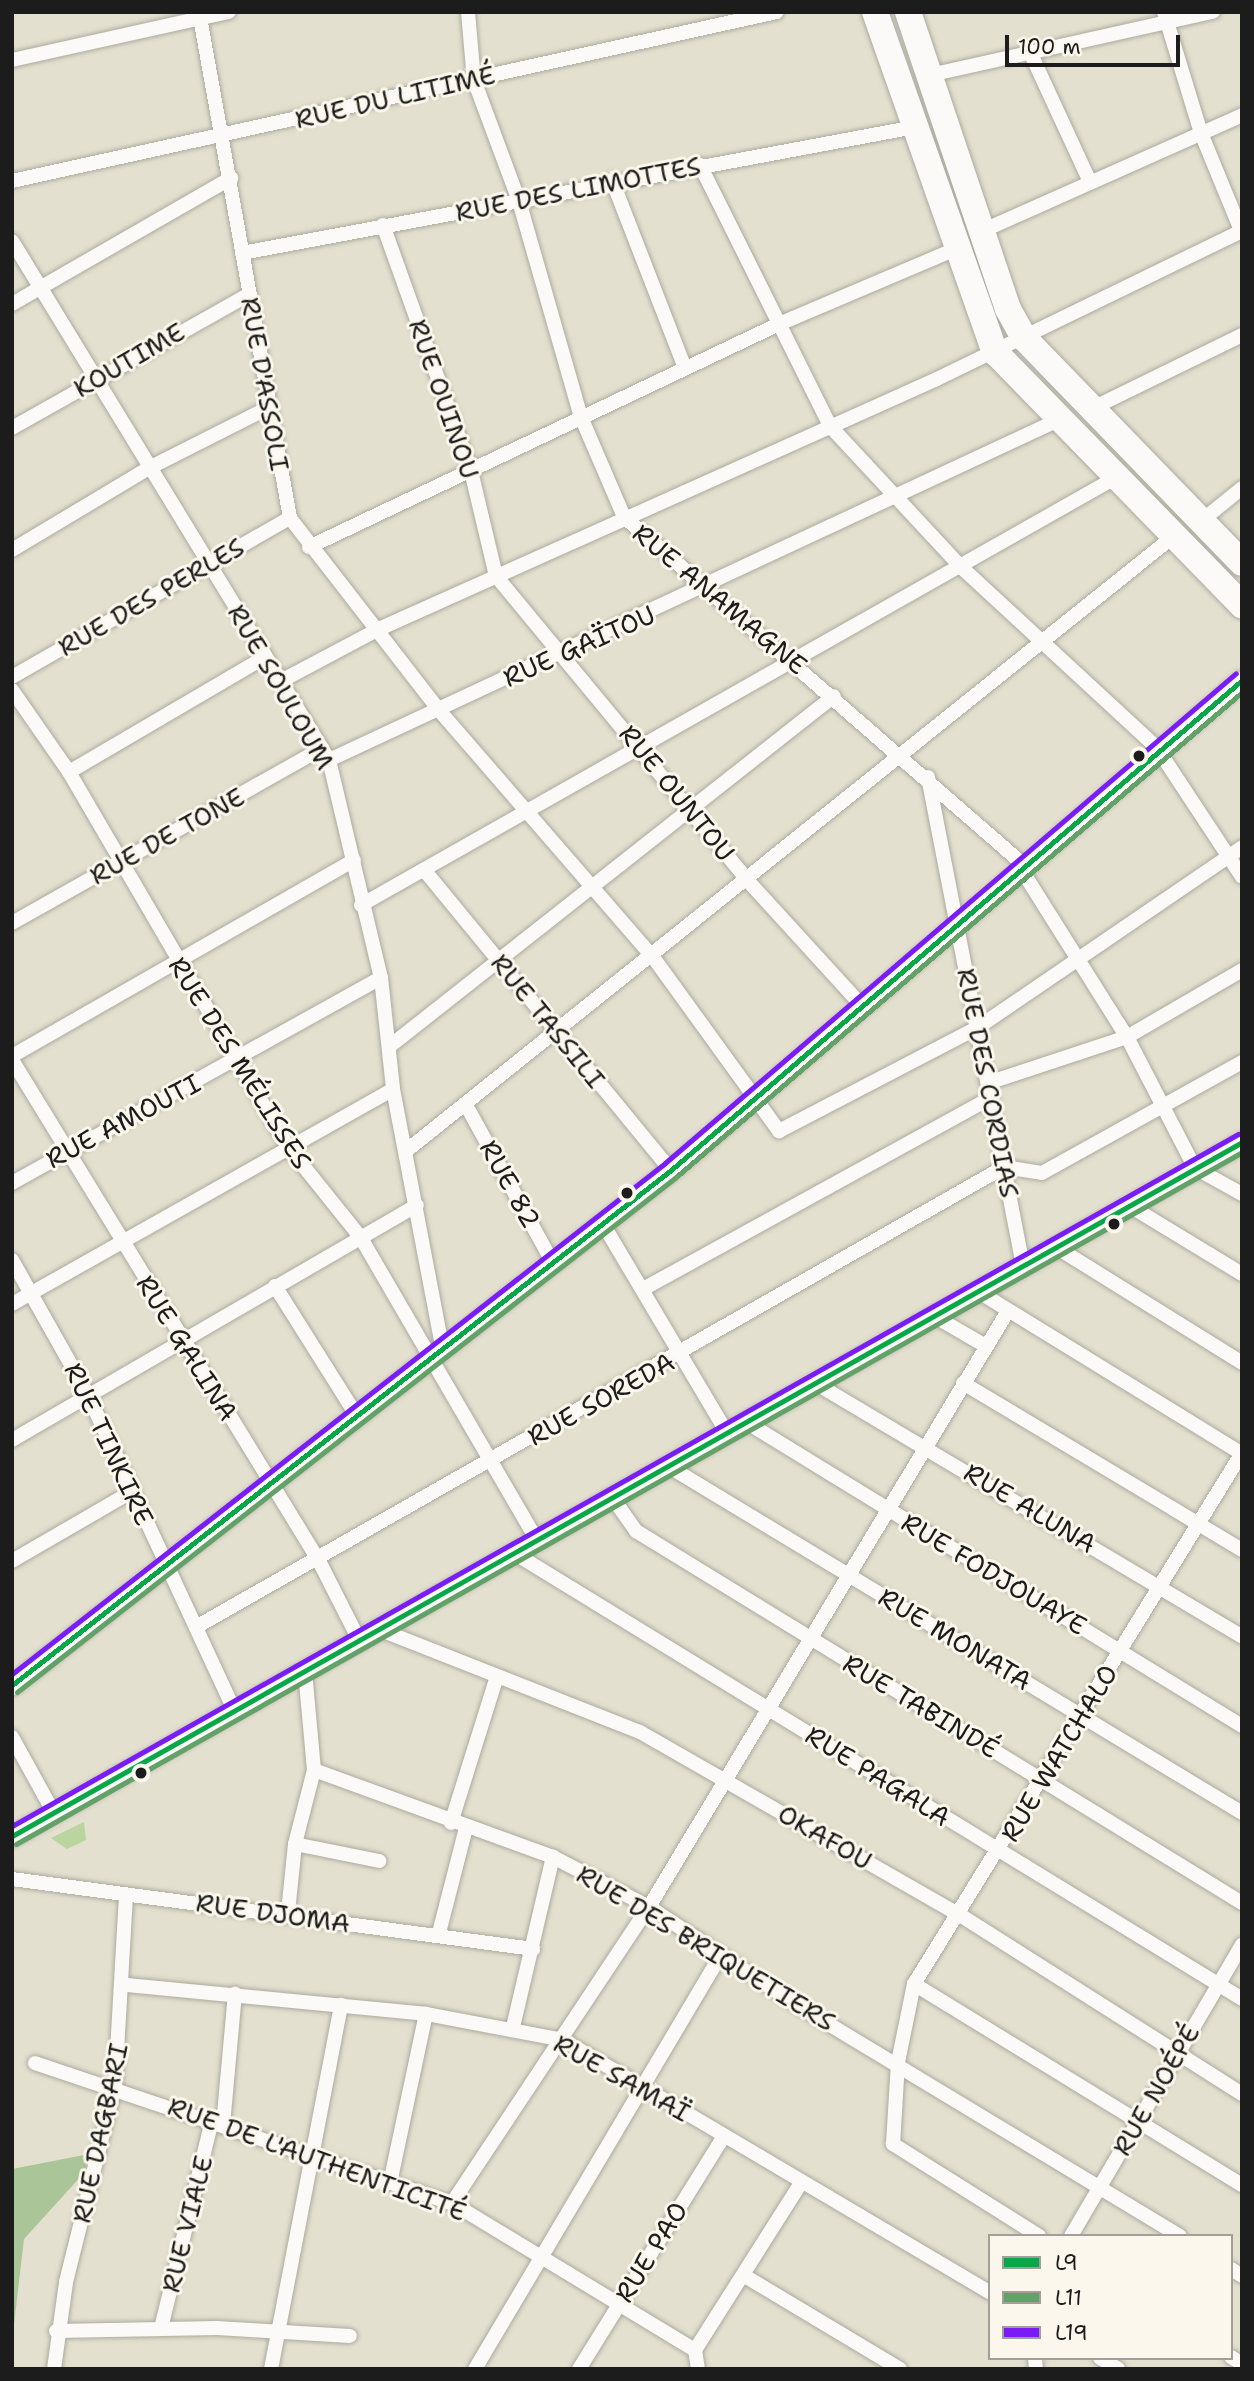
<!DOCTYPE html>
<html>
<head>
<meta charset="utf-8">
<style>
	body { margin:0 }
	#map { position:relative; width:1254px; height:2381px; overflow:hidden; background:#e4e0cf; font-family:"Shantell Sans",sans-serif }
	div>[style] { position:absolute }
	.green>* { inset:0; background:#bbd5a1 }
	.forest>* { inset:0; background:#aac698 }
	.roads { filter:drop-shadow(0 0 2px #acaa9f) drop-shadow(0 0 2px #acaa9f) }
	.street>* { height:14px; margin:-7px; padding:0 7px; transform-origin:7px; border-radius:7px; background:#fbfaf8 }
	.secondary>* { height:19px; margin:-9.5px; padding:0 9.5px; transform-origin:9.5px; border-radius:9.5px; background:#fbfaf8 }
	.highway>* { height:26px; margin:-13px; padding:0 13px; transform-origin:13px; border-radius:13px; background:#fbfaf8 }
	.bus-1>* { height:5px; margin:-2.5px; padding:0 2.5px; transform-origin:2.5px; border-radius:2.5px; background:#08a849 }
	.bus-2>* { height:5px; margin:-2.5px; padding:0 2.5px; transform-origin:2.5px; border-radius:2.5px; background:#62a167 }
	.bus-3>* { height:5px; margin:-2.5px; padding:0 2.5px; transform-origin:2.5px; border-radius:2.5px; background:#791cf8 }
	.dots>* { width:19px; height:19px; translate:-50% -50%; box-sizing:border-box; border:4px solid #fbf7ec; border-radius:50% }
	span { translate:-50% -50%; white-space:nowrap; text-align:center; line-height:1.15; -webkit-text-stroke:6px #fbf7ec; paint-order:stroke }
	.street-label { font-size:26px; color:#1c1c1c }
	.frame { position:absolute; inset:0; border:14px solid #1c1c1c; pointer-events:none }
	.legend { position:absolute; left:988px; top:2234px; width:245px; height:126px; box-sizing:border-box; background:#fbf7ec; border:2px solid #a29f99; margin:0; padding:9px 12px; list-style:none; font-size:21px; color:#1c1c1c }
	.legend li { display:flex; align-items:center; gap:14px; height:35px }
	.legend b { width:35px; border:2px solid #a29f99 }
	.scale { position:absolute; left:1005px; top:35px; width:175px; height:32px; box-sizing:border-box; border:4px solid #1c1c1c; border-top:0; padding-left:9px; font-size:21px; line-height:24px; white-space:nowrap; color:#1c1c1c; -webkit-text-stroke:5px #fbf7ec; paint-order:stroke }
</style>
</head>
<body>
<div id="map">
	<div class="green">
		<i style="clip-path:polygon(84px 1822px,86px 1840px,67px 1849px,51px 1838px)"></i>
	</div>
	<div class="forest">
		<i style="clip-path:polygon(89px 2154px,84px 2173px,24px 2239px,12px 2342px,12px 2169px)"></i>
	</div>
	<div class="roads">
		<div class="street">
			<i style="left:199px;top:12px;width:514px;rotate:79.8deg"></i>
			<i style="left:290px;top:518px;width:242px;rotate:52.2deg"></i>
			<i style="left:438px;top:709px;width:328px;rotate:49.1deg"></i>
			<i style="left:653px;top:957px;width:215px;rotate:54.1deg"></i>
			<i style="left:779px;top:1131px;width:223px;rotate:-27.5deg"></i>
			<i style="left:977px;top:1028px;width:321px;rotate:-34.3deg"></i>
			<i style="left:468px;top:12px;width:68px;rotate:85deg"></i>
			<i style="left:474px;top:80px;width:129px;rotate:69.6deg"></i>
			<i style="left:519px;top:201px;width:225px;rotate:74deg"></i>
			<i style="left:581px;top:417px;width:109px;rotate:66.7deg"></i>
			<i style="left:624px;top:517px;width:532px;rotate:41.03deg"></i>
			<i style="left:1164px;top:12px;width:127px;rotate:73deg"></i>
			<i style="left:1201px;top:133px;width:108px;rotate:67.7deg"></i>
			<i style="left:1030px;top:52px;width:143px;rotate:65.2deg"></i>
			<i style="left:12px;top:60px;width:222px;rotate:-12.5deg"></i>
			<i style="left:930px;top:75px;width:290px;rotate:-12.6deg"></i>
			<i style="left:700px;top:165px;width:292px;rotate:63.5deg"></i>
			<i style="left:830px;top:426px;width:191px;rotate:47.1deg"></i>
			<i style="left:960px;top:566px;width:268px;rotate:42.7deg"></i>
			<i style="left:1157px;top:748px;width:154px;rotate:56.6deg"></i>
			<i style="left:612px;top:180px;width:202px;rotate:68.8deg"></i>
			<i style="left:12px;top:181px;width:783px;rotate:-12.46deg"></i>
			<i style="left:383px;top:225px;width:261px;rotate:70.3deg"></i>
			<i style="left:471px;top:471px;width:108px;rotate:76.6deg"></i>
			<i style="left:496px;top:576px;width:396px;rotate:50.4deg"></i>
			<i style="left:748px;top:881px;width:169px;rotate:47.6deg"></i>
			<i style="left:982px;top:231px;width:285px;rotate:-24deg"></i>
			<i style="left:12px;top:241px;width:608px;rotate:58.58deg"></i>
			<i style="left:329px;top:760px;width:224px;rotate:76.6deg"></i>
			<i style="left:381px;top:978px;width:112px;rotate:83.8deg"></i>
			<i style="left:393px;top:1089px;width:266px;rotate:79.2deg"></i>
			<i style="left:242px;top:253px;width:685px;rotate:-10.6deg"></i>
			<i style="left:12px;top:304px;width:253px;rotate:-29.9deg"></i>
			<i style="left:1089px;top:410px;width:170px;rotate:-26.1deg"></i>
			<i style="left:12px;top:428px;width:271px;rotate:-29.4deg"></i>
			<i style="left:1200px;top:522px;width:54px;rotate:-39deg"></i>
			<i style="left:309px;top:547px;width:520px;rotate:-25.38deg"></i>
			<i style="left:779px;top:324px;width:192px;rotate:-23deg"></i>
			<i style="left:12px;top:550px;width:160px;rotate:-30.9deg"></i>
			<i style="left:149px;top:468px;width:133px;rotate:-26.8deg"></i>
			<i style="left:12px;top:677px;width:320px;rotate:-29.8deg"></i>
			<i style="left:281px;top:681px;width:111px;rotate:-28deg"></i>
			<i style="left:379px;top:629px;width:611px;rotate:-24.13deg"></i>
			<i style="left:937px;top:379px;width:339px;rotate:-25.9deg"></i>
			<i style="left:12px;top:690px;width:100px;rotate:55.2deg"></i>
			<i style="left:69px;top:772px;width:436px;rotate:59.7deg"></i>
			<i style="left:289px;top:1148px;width:115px;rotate:51.3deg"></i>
			<i style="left:361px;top:1238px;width:350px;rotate:59.8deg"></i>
			<i style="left:329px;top:760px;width:802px;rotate:-25deg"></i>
			<i style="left:69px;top:772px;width:227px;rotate:-30.4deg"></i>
			<i style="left:928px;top:777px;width:498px;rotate:79deg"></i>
			<i style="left:1021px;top:869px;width:199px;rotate:57.8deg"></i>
			<i style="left:1127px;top:1037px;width:148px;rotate:62.6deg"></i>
			<i style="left:1195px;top:1168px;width:54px;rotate:29deg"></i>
			<i style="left:425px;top:871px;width:387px;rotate:50.6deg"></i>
			<i style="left:361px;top:905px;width:867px;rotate:-29.52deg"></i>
			<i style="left:12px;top:923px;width:356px;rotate:-29.4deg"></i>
			<i style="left:390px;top:1046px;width:565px;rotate:-38.25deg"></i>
			<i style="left:12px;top:1056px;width:394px;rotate:-29.8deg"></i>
			<i style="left:12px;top:1060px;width:588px;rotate:58.5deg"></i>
			<i style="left:319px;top:1561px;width:86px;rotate:63.1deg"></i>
			<i style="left:991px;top:1082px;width:143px;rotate:-18.3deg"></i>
			<i style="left:1127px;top:1037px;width:133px;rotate:-30.2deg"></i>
			<i style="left:466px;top:1105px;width:180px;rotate:61.2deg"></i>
			<i style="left:406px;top:1151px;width:984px;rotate:-38.69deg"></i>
			<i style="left:12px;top:1183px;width:422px;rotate:-29.1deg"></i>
			<i style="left:1130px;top:1206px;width:131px;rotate:31.3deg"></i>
			<i style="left:603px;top:1224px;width:243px;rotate:59.3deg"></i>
			<i style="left:1056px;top:1247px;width:219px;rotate:31.9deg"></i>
			<i style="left:12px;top:1260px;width:155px;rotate:60.6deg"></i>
			<i style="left:88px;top:1395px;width:345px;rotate:65.1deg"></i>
			<i style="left:275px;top:1286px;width:156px;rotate:57.8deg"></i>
			<i style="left:643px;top:1289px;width:398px;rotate:-28.8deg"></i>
			<i style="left:979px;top:1292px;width:309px;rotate:31.6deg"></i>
			<i style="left:12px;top:1304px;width:437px;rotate:-29.4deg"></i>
			<i style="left:934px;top:1316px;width:58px;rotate:30.1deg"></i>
			<i style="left:815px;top:1383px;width:497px;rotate:30.7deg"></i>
			<i style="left:963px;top:1383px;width:325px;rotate:30.9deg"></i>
			<i style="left:746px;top:1422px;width:582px;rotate:31.5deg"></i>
			<i style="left:12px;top:1440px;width:468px;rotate:-30.1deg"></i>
			<i style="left:668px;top:1466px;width:671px;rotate:31.15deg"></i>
			<i style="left:612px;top:1497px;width:42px;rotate:54.8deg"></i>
			<i style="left:636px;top:1531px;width:711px;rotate:31.54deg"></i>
			<i style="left:514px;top:1553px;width:854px;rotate:31.49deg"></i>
			<i style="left:12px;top:1561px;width:138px;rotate:-30.1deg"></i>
			<i style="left:196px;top:1627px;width:930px;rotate:-29.65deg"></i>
			<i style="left:1004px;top:1167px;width:38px;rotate:9deg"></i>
			<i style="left:1042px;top:1173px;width:229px;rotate:-29deg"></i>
			<i style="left:381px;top:1630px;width:278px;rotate:21.5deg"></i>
			<i style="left:640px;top:1732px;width:369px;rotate:29.8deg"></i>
			<i style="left:960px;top:1915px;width:334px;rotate:32.4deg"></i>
			<i style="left:12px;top:1737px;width:87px;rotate:61.1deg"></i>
			<i style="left:314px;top:1770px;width:254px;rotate:20deg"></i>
			<i style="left:553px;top:1857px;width:108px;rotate:27.5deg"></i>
			<i style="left:649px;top:1907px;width:178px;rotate:33.5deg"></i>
			<i style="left:797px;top:2005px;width:447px;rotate:31.1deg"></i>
			<i style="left:451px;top:1823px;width:154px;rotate:-72.6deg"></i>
			<i style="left:295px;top:1844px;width:86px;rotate:11.4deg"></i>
			<i style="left:12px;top:1879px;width:526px;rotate:7.65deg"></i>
			<i style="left:288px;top:1912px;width:68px;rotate:-84.1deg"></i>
			<i style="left:295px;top:1844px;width:76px;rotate:-75.6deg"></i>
			<i style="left:314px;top:1770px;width:99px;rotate:-95.2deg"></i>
			<i style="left:439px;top:1933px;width:108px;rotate:-75.6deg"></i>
			<i style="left:914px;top:1984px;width:385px;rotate:31.5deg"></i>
			<i style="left:126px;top:1985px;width:301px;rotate:5.5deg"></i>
			<i style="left:426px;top:2014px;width:139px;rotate:10.7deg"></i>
			<i style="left:563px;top:2040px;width:496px;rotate:30.6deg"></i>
			<i style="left:513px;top:2027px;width:175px;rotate:-76.8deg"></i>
			<i style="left:35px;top:2063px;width:440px;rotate:18.6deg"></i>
			<i style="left:452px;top:2203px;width:284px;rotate:31.2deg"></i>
			<i style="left:223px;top:2125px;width:132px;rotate:-84.8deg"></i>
			<i style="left:390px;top:2183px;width:173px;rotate:-78deg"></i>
			<i style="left:452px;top:2203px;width:356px;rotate:-56.4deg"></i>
			<i style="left:649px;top:1907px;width:696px;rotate:-58.94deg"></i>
			<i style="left:1039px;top:2236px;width:173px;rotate:-147.8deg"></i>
			<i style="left:893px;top:2144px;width:82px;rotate:-86.5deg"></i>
			<i style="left:898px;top:2062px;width:80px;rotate:-78.4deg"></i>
			<i style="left:914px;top:1984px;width:624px;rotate:-58.3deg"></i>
			<i style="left:1071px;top:2236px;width:338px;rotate:-59.6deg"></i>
			<i style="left:1231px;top:2269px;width:13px;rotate:32deg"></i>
			<i style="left:743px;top:2275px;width:183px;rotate:30.9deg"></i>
			<i style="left:161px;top:2328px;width:214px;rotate:-76.2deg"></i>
			<i style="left:56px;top:2331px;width:161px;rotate:-1.1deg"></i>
			<i style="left:217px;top:2328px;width:133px;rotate:3.4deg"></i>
			<i style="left:695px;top:2350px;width:198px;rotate:-57.6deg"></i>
			<i style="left:695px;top:2350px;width:19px;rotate:81deg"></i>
			<i style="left:1231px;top:2357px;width:13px;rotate:32deg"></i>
			<i style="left:1035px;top:2358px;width:11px;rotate:85deg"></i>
			<i style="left:1100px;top:2358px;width:21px;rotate:31deg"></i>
			<i style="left:54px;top:2369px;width:88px;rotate:-82.1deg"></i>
			<i style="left:66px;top:2282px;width:202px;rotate:-76deg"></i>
			<i style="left:115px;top:2086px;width:191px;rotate:-86.7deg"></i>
			<i style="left:271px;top:2369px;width:371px;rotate:-79.1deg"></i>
			<i style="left:475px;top:2369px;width:482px;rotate:-59.3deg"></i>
			<i style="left:579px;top:2369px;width:274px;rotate:-58.1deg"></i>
		</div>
		<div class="secondary">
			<i style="left:12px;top:1685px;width:836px;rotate:-38.01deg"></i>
			<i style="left:671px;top:1170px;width:752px;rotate:-40.63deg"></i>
			<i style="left:12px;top:1836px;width:1412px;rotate:-29.43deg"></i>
		</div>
		<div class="highway">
			<i style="left:875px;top:12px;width:361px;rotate:70.6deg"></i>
			<i style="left:995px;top:352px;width:354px;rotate:45.7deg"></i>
			<i style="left:908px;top:12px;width:313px;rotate:71.4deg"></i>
			<i style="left:1008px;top:309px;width:33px;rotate:61deg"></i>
			<i style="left:1024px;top:338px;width:313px;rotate:45.9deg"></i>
		</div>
	</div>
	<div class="bus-1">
		<i style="left:12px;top:1685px;width:836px;rotate:-38.01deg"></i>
		<i style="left:671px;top:1170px;width:752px;rotate:-40.63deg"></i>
		<i style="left:12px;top:1836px;width:1412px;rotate:-29.43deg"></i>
	</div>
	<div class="bus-2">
		<i style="left:17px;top:1692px;width:836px;rotate:-38.01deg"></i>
		<i style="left:676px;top:1177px;width:745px;rotate:-40.59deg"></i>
		<i style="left:16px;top:1844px;width:1408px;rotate:-29.44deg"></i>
	</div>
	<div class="bus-3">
		<i style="left:12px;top:1674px;width:829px;rotate:-38.04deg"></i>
		<i style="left:665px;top:1163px;width:752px;rotate:-40.63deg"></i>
		<i style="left:12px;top:1826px;width:1408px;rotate:-29.44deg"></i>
	</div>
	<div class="dots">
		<i style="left:1139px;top:756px;background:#1c1c1c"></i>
		<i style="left:627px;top:1193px;background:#1c1c1c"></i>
		<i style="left:1114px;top:1224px;background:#1c1c1c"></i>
		<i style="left:141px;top:1773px;background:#1c1c1c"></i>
	</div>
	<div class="street-label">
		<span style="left:395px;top:97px;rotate:-13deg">RUE DU LITIMÉ</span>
		<span style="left:578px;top:189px;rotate:-11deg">RUE DES LIMOTTES</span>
		<span style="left:129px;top:360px;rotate:-30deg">KOUTIME</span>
		<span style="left:265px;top:384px;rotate:80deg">RUE D'ASSOLI</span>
		<span style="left:444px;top:399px;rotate:71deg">RUE OUINOU</span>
		<span style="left:151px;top:597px;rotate:-30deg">RUE DES PERLES</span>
		<span style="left:720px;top:599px;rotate:40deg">RUE ANAMAGNE</span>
		<span style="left:579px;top:646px;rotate:-24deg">RUE GAÏTOU</span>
		<span style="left:281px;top:687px;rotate:60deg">RUE SOULOUM</span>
		<span style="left:677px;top:793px;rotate:51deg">RUE OUNTOU</span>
		<span style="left:167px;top:836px;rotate:-29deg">RUE DE TONE</span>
		<span style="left:548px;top:1021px;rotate:51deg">RUE TASSILI</span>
		<span style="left:240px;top:1063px;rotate:58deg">RUE DES MÉLISSES</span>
		<span style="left:988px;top:1083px;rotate:79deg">RUE DES CORDIAS</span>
		<span style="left:123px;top:1121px;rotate:-28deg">RUE AMOUTI</span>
		<span style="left:510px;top:1184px;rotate:61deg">RUE 82</span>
		<span style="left:187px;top:1348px;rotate:58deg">RUE GALINA</span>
		<span style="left:601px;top:1399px;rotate:-29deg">RUE SOREDA</span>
		<span style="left:109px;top:1444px;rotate:65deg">RUE TINKIRE</span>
		<span style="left:1030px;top:1508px;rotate:31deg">RUE ALUNA</span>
		<span style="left:994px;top:1574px;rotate:31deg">RUE FODJOUAYE</span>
		<span style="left:955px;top:1639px;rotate:31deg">RUE MONATA</span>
		<span style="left:921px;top:1706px;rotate:31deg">RUE TABINDÉ</span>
		<span style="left:1059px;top:1753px;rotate:-59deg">RUE WATCHALO</span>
		<span style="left:878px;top:1776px;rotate:32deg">RUE PAGALA</span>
		<span style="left:825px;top:1837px;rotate:30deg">OKAFOU</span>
		<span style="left:273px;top:1913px;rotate:8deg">RUE DJOMA</span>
		<span style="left:706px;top:1948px;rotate:31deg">RUE DES BRIQUETIERS</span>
		<span style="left:622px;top:2078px;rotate:29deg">RUE SAMAÏ</span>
		<span style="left:1156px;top:2090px;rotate:-60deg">RUE NOÉPÉ</span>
		<span style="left:100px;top:2133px;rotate:-78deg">RUE DAGBARI</span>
		<span style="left:317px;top:2159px;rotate:20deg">RUE DE L'AUTHENTICITÉ</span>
		<span style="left:187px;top:2224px;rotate:-76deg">RUE VIALE</span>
		<span style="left:651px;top:2252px;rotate:-58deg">RUE PAO</span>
	</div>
	<div class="frame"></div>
	<ul class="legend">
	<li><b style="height:9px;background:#08a849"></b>L9</li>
	<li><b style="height:9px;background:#62a167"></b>L11</li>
	<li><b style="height:9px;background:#791cf8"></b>L19</li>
	</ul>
	<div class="scale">100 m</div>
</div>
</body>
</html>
